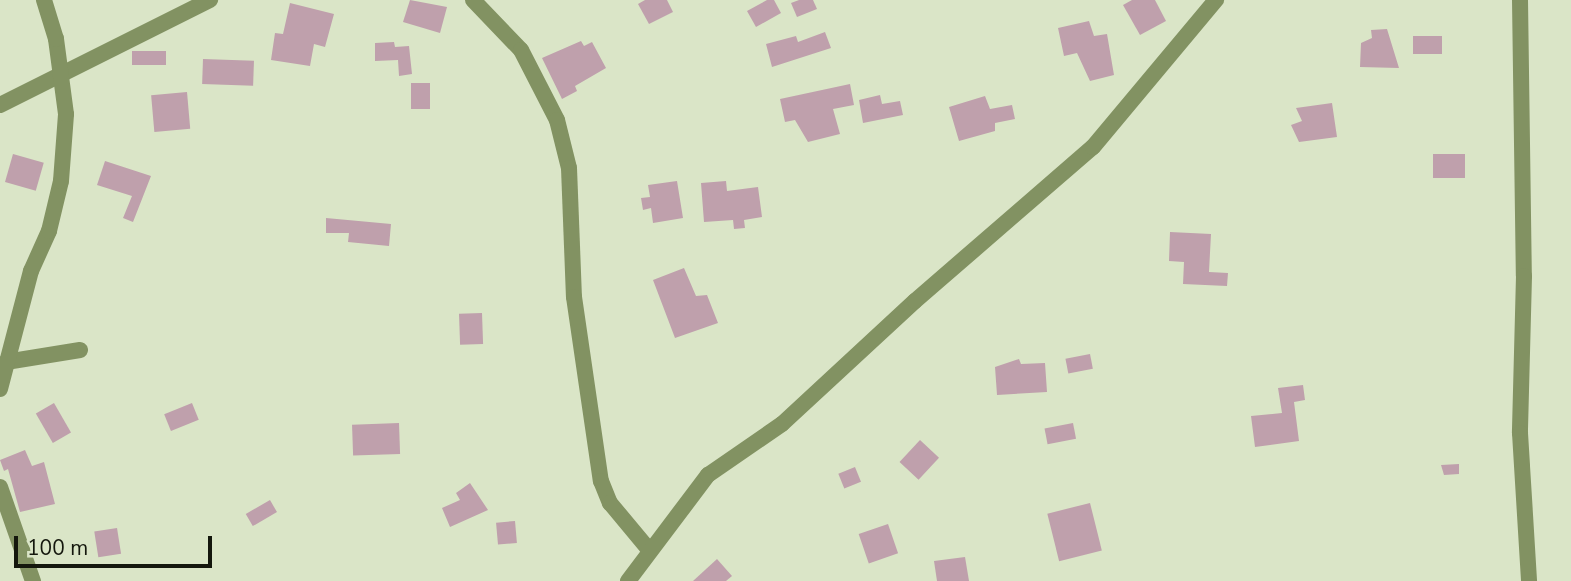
<!DOCTYPE html>
<html>
<head>
<meta charset="utf-8">
<style>
	body { margin:0 }
	#map { position:relative; width:1571px; height:581px; overflow:hidden; background:#dae5c7; font-family:"Nunito Sans",sans-serif }
	div>[style] { position:absolute }
	.building>* { inset:0; background:#bfa0ac; transform-origin:0 0 }
	.minor>* { height:16px; margin:-8px; padding:0 8px; transform-origin:8px; border-radius:8px; background:#829262 }
	span { translate:-50% -50%; white-space:nowrap; text-align:center; line-height:1.15; -webkit-text-stroke:7px #dae5c7; paint-order:stroke }
	.scale { position:absolute; left:14px; top:536px; width:198px; height:32px; box-sizing:border-box; border:4px solid #14170d; border-top:0; padding-left:9px; font-size:21px; line-height:24px; white-space:nowrap; color:#14170d; -webkit-text-stroke:5px #dae5c7; paint-order:stroke }
</style>
</head>
<body>
<div id="map">
	<div class="building">
		<i style="clip-path:polygon(410px 0,447px 7px,440px 33px,403px 22px)"></i>
		<i style="clip-path:polygon(645px 0,667px 0,673px 12px,649px 24px,638px 4px)"></i>
		<i style="clip-path:polygon(767px 0,774px 0,781px 13px,756px 27px,747px 11px)"></i>
		<i style="clip-path:polygon(799px 0,813px 0,817px 9px,797px 17px,791px 3px)"></i>
		<i style="clip-path:polygon(1132px 0,1155px 0,1166px 21px,1140px 35px,1123px 5px)"></i>
		<i style="clip-path:polygon(290px 3px,334px 14px,325px 47px,314px 44px,310px 66px,271px 60px,275px 33px,283px 34px)"></i>
		<i style="clip-path:polygon(1089px 21px,1094px 36px,1107px 34px,1114px 75px,1090px 81px,1077px 53px,1064px 56px,1058px 28px)"></i>
		<i style="clip-path:polygon(1387px 29px,1399px 68px,1360px 67px,1361px 43px,1372px 38px,1371px 30px)"></i>
		<i style="clip-path:polygon(825px 32px,831px 48px,772px 67px,766px 44px,796px 36px,798px 42px)"></i>
		<i style="left:1413px;top:36px;width:29px;height:18px"></i>
		<i style="clip-path:polygon(581px 41px,584px 46px,592px 42px,606px 68px,575px 86px,577px 91px,562px 99px,542px 58px)"></i>
		<i style="clip-path:polygon(394px 42px,395px 47px,409px 46px,412px 74px,399px 76px,398px 60px,375px 61px,375px 43px)"></i>
		<i style="left:166px;top:51px;width:14px;height:34px;rotate:90deg"></i>
		<i style="left:203px;top:59px;width:51px;height:25px;rotate:2deg"></i>
		<i style="left:411px;top:83px;width:19px;height:26px"></i>
		<i style="clip-path:polygon(850px 84px,854px 105px,833px 109px,840px 134px,808px 142px,795px 120px,785px 122px,780px 99px)"></i>
		<i style="left:187px;top:92px;width:37px;height:36px;rotate:85deg"></i>
		<i style="clip-path:polygon(880px 95px,882px 104px,900px 101px,903px 115px,863px 123px,859px 100px)"></i>
		<i style="clip-path:polygon(985px 96px,990px 109px,1012px 105px,1015px 119px,995px 123px,995px 131px,959px 141px,949px 107px)"></i>
		<i style="clip-path:polygon(1332px 103px,1337px 137px,1299px 142px,1291px 125px,1302px 121px,1296px 108px)"></i>
		<i style="left:13px;top:154px;width:32px;height:29px;rotate:16deg"></i>
		<i style="left:1433px;top:154px;width:32px;height:24px"></i>
		<i style="clip-path:polygon(105px 161px,151px 176px,133px 222px,123px 218px,132px 196px,97px 185px)"></i>
		<i style="clip-path:polygon(677px 181px,683px 218px,653px 223px,651px 208px,643px 210px,641px 198px,650px 197px,648px 185px)"></i>
		<i style="clip-path:polygon(726px 181px,727px 191px,758px 187px,762px 217px,744px 220px,745px 228px,734px 229px,733px 220px,704px 222px,701px 183px)"></i>
		<i style="clip-path:polygon(326px 218px,391px 224px,389px 246px,348px 242px,349px 233px,326px 233px)"></i>
		<i style="clip-path:polygon(1170px 232px,1211px 234px,1209px 272px,1228px 273px,1227px 286px,1183px 284px,1184px 262px,1169px 261px)"></i>
		<i style="clip-path:polygon(684px 268px,696px 296px,707px 295px,718px 323px,675px 338px,653px 280px)"></i>
		<i style="left:482px;top:313px;width:31px;height:23px;rotate:88deg"></i>
		<i style="left:1090px;top:354px;width:15px;height:25px;rotate:79deg"></i>
		<i style="clip-path:polygon(1019px 359px,1021px 364px,1045px 363px,1047px 392px,997px 395px,995px 367px)"></i>
		<i style="clip-path:polygon(1303px 385px,1305px 400px,1294px 402px,1299px 441px,1255px 447px,1251px 416px,1282px 413px,1278px 388px)"></i>
		<i style="left:54px;top:403px;width:34px;height:21px;rotate:60deg"></i>
		<i style="left:192px;top:403px;width:18px;height:30px;rotate:68deg"></i>
		<i style="left:399px;top:423px;width:31px;height:47px;rotate:88deg"></i>
		<i style="left:1073px;top:423px;width:16px;height:29px;rotate:79deg"></i>
		<i style="left:920px;top:440px;width:26px;height:30px;rotate:43deg"></i>
		<i style="clip-path:polygon(25px 450px,32px 466px,44px 462px,55px 504px,20px 512px,8px 469px,4px 471px,0 460px)"></i>
		<i style="clip-path:polygon(1459px 464px,1459px 474px,1444px 475px,1441px 465px)"></i>
		<i style="left:855px;top:467px;width:16px;height:18px;rotate:68deg"></i>
		<i style="clip-path:polygon(470px 483px,488px 510px,450px 527px,442px 508px,460px 500px,456px 493px)"></i>
		<i style="left:270px;top:500px;width:14px;height:28px;rotate:60deg"></i>
		<i style="left:1090px;top:503px;width:49px;height:44px;rotate:76deg"></i>
		<i style="left:515px;top:521px;width:22px;height:19px;rotate:85deg"></i>
		<i style="left:888px;top:524px;width:31px;height:31px;rotate:71deg"></i>
		<i style="left:117px;top:528px;width:26px;height:23px;rotate:81deg"></i>
		<i style="clip-path:polygon(965px 557px,969px 581px,937px 581px,934px 561px)"></i>
		<i style="clip-path:polygon(717px 559px,732px 576px,726px 581px,693px 581px)"></i>
	</div>
	<div class="minor">
		<i style="left:473px;top:0;width:69px;rotate:46.2deg"></i>
		<i style="left:521px;top:50px;width:79px;rotate:62.8deg"></i>
		<i style="left:557px;top:120px;width:49px;rotate:76deg"></i>
		<i style="left:569px;top:168px;width:129px;rotate:87.8deg"></i>
		<i style="left:574px;top:297px;width:186px;rotate:81.7deg"></i>
		<i style="left:601px;top:481px;width:24px;rotate:68deg"></i>
		<i style="left:610px;top:503px;width:62px;rotate:50.2deg"></i>
		<i style="left:1520px;top:0;width:276px;rotate:89.2deg"></i>
		<i style="left:1524px;top:276px;width:157px;rotate:91.5deg"></i>
		<i style="left:1520px;top:433px;width:148px;rotate:86.5deg"></i>
		<i style="left:0;top:105px;width:235px;rotate:-26.6deg"></i>
		<i style="left:6px;top:362px;width:75px;rotate:-9.2deg"></i>
		<i style="left:0;top:389px;width:122px;rotate:-75.3deg"></i>
		<i style="left:31px;top:271px;width:44px;rotate:-65.8deg"></i>
		<i style="left:49px;top:231px;width:51px;rotate:-76.5deg"></i>
		<i style="left:61px;top:181px;width:67px;rotate:-85.7deg"></i>
		<i style="left:66px;top:114px;width:76px;rotate:-97.6deg"></i>
		<i style="left:56px;top:39px;width:41px;rotate:-107.1deg"></i>
		<i style="left:0;top:487px;width:100px;rotate:70.7deg"></i>
		<i style="left:628px;top:581px;width:133px;rotate:-53deg"></i>
		<i style="left:708px;top:475px;width:90px;rotate:-34.6deg"></i>
		<i style="left:782px;top:424px;width:181px;rotate:-42.8deg"></i>
		<i style="left:915px;top:301px;width:235px;rotate:-40.9deg"></i>
		<i style="left:1093px;top:147px;width:192px;rotate:-50.1deg"></i>
	</div>
	<div class="scale">100 m</div>
</div>
</body>
</html>
